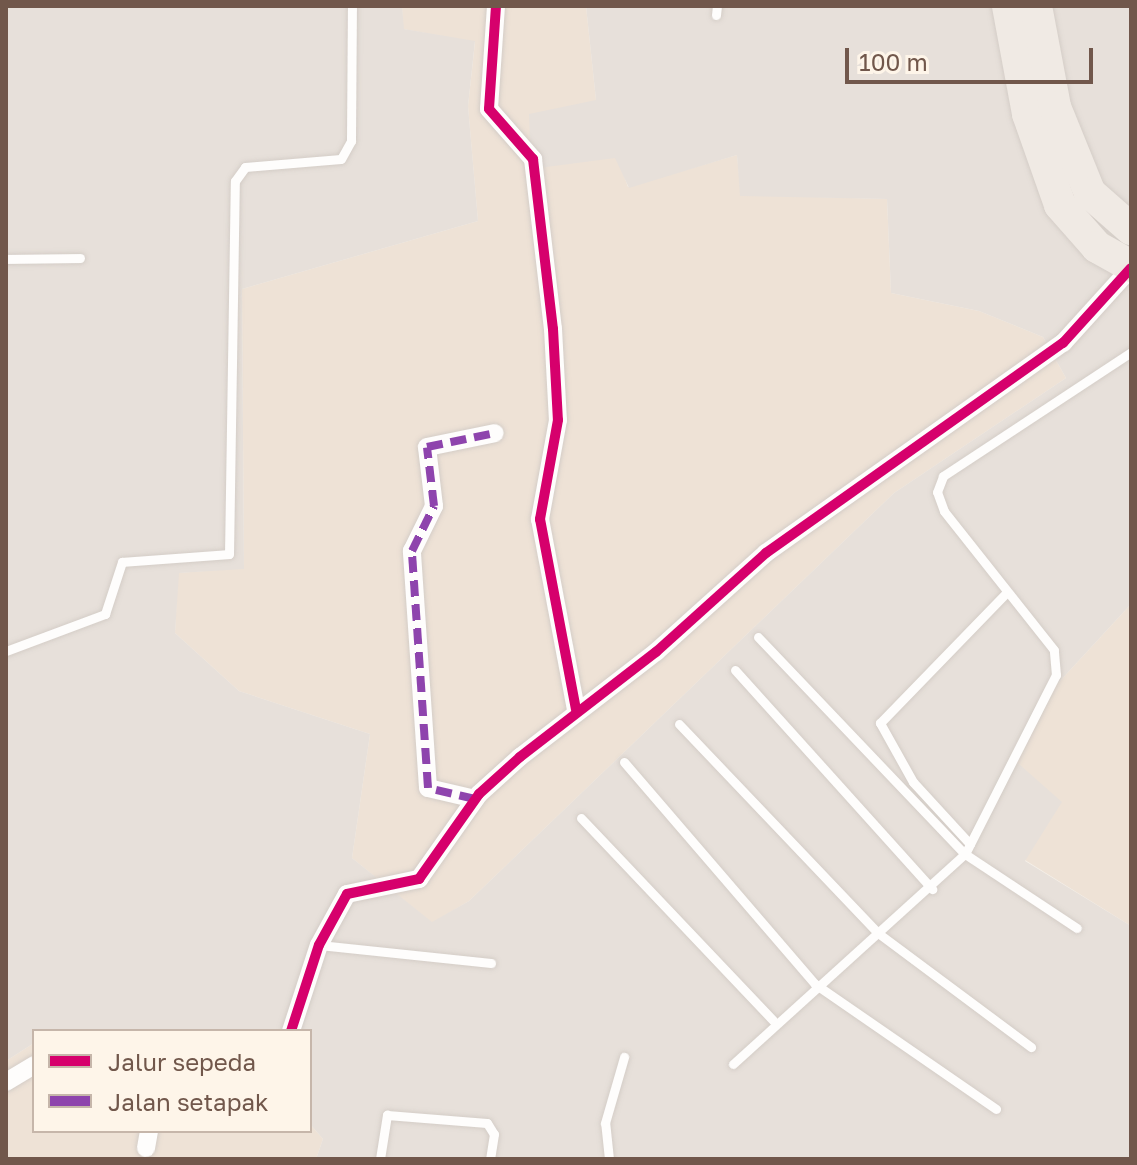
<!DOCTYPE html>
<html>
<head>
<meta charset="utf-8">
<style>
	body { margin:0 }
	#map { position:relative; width:1137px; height:1165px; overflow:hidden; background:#f5f0e9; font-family:"Golos Text",sans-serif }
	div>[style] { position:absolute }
	.residential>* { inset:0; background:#eee2d6 }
	.industrial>* { inset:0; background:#e7e0da }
	.roads { filter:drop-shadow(0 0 2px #d4cdc7) drop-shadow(0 0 2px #d4cdc7) }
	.service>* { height:9px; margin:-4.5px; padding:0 4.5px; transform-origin:4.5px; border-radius:4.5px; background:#fefdfc }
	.minor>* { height:18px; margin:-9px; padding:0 9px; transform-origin:9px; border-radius:9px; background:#fefdfc }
	.trunk>* { height:32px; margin:-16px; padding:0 16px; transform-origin:16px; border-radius:16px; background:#f0eae4 }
	.quiet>* { height:8px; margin-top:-4px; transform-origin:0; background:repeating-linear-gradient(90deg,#8e44ad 0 16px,transparent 0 24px) }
	.cycleway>* { height:10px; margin:-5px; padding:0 5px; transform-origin:5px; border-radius:5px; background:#d6006c }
	span { translate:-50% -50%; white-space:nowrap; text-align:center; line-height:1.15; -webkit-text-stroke:6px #fef5e9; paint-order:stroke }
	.frame { position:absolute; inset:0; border:8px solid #71574b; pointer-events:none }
	.legend { position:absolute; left:32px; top:1029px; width:280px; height:104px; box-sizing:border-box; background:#fef5e9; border:2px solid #c6b6aa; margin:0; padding:10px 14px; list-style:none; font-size:24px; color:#71574b }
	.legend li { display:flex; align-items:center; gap:16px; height:40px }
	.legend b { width:40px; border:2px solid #c6b6aa }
	.scale { position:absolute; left:845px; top:48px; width:248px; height:36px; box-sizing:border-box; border:4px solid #71574b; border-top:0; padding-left:10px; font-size:24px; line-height:28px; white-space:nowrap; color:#71574b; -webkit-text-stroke:6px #fef5e9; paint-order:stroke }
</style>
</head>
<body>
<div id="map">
	<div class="residential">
		<i style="clip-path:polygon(402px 6px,586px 6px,596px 100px,628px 187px,737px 155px,741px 195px,887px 199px,891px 293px,979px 311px,1043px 337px,1066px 378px,894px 493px,469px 901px,432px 923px,352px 858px,370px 734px,239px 691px,175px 633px,178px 573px,244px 568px,242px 289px,478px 221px,468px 106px,475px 42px,403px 29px)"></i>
		<i style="clip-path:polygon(1131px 604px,1131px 926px,1025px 860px,1010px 757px,1047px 695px)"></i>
		<i style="clip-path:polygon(34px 1043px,34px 1131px,310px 1131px,310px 1124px,323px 1139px,316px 1159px,6px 1159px,6px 1061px)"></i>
	</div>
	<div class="industrial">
		<i style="clip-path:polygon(6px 6px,402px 6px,404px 29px,475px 41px,468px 106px,478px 221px,242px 289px,244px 569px,179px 573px,175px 633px,239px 691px,370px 734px,352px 858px,432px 922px,469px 901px,894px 493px,1066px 378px,1043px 337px,979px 311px,891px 293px,887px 199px,740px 196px,737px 155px,629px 188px,615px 158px,531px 169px,529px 114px,596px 100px,586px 6px,1131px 6px,1131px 604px,1047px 695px,1011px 757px,1062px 802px,1025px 861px,1131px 926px,1131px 1159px,316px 1159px,323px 1139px,310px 1124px,310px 1031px,34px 1031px,34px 1043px,6px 1061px)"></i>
	</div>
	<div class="roads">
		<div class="service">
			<i style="left:716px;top:15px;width:9px;rotate:-84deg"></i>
			<i style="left:6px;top:259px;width:74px;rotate:-0.8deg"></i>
			<i style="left:758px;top:637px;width:300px;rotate:46.4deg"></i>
			<i style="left:965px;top:854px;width:134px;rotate:33.5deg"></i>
			<i style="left:6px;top:651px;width:106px;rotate:-20.5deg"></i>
			<i style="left:105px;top:614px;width:55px;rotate:-71.9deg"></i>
			<i style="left:122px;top:562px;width:107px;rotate:-4.3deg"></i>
			<i style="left:229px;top:554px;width:373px;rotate:-89.1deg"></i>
			<i style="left:235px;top:181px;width:17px;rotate:-54deg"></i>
			<i style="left:245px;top:167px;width:96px;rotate:-4.8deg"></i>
			<i style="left:341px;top:159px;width:21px;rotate:-61deg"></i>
			<i style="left:351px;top:141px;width:135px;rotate:-89.6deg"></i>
			<i style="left:735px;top:670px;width:295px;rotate:48deg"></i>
			<i style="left:679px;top:724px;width:289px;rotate:46.4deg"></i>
			<i style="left:878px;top:933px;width:191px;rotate:36.7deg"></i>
			<i style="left:624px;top:762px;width:293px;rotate:49.3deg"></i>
			<i style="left:815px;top:984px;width:220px;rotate:34.6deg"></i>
			<i style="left:581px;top:818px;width:279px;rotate:46.5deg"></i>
			<i style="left:970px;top:844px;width:84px;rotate:-132.6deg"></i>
			<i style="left:913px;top:782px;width:68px;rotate:-119.2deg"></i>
			<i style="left:880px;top:723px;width:182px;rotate:-45.9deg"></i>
			<i style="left:319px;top:945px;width:173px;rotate:6deg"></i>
			<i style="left:733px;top:1064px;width:313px;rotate:-42.2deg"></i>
			<i style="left:965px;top:854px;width:201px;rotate:-63.1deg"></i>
			<i style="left:1056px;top:675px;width:25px;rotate:-95deg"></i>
			<i style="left:1054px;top:650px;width:177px;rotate:-128.4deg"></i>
			<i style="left:944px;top:511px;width:20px;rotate:-110deg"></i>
			<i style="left:937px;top:492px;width:17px;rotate:-69deg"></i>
			<i style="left:943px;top:476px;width:225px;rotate:-33.4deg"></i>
			<i style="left:380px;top:1159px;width:45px;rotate:-81deg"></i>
			<i style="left:387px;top:1115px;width:100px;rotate:4.6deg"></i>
			<i style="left:487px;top:1123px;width:13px;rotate:58deg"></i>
			<i style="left:494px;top:1134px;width:25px;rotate:99deg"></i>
			<i style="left:609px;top:1159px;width:36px;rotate:-96deg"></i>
			<i style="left:605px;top:1123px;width:69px;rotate:-73.9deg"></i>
		</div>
		<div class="minor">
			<i style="left:496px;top:6px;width:103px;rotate:93.9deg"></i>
			<i style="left:489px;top:109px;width:67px;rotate:48.7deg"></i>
			<i style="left:533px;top:159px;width:171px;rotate:83.3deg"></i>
			<i style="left:553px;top:329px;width:91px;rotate:86.9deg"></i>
			<i style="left:558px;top:420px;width:101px;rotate:100.3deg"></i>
			<i style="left:540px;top:519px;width:194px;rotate:79.3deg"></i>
			<i style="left:475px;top:799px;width:48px;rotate:-166.8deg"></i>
			<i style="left:428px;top:788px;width:238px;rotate:-93.9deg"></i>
			<i style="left:412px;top:551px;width:50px;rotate:-63.9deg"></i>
			<i style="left:434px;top:506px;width:59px;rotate:-96.8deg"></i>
			<i style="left:427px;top:447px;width:69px;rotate:-11.6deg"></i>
			<i style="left:291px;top:1031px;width:90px;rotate:-72deg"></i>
			<i style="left:319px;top:945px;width:58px;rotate:-61.2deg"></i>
			<i style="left:347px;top:894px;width:74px;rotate:-11.8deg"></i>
			<i style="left:419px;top:879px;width:104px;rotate:-54.8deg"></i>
			<i style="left:479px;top:794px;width:55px;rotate:-42.1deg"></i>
			<i style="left:520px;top:757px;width:172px;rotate:-37.7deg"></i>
			<i style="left:656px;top:652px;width:148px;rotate:-42deg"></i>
			<i style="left:766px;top:553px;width:364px;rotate:-35.3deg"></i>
			<i style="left:1063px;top:343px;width:101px;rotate:-47.8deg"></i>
			<i style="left:6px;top:1082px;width:33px;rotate:-31deg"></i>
			<i style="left:146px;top:1148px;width:17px;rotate:-80deg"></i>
		</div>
		<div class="trunk">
			<i style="left:1008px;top:6px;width:110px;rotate:79.5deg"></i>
			<i style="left:1028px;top:114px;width:96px;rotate:70.6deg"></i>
			<i style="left:1060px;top:205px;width:56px;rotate:48.6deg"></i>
			<i style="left:1097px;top:247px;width:39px;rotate:29deg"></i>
			<i style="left:1036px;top:6px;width:103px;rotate:79.3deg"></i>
			<i style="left:1055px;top:107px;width:93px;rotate:67.9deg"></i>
			<i style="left:1090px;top:193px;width:55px;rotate:41.3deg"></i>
		</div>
	</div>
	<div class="quiet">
		<i style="left:475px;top:799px;width:48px;rotate:-166.8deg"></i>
		<i style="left:428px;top:788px;width:238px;rotate:-93.9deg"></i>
		<i style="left:412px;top:551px;width:50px;rotate:-63.9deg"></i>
		<i style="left:434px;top:506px;width:59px;rotate:-96.8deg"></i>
		<i style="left:427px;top:447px;width:69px;rotate:-11.6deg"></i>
	</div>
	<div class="cycleway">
		<i style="left:496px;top:6px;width:103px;rotate:93.9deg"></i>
		<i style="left:489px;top:109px;width:67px;rotate:48.7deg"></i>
		<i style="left:533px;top:159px;width:171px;rotate:83.3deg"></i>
		<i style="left:553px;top:329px;width:91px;rotate:86.9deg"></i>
		<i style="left:558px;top:420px;width:101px;rotate:100.3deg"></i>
		<i style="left:540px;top:519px;width:194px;rotate:79.3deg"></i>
		<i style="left:291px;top:1031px;width:90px;rotate:-72deg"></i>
		<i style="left:319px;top:945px;width:58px;rotate:-61.2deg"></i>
		<i style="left:347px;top:894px;width:74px;rotate:-11.8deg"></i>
		<i style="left:419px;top:879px;width:104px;rotate:-54.8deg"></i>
		<i style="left:479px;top:794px;width:55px;rotate:-42.1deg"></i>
		<i style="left:520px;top:757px;width:172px;rotate:-37.7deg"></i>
		<i style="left:656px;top:652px;width:148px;rotate:-42deg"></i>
		<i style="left:766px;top:553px;width:364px;rotate:-35.3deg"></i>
		<i style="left:1063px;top:343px;width:101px;rotate:-47.8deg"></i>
	</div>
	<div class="frame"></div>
	<ul class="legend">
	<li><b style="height:10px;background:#d6006c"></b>Jalur sepeda</li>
	<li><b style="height:10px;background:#8e44ad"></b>Jalan setapak</li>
	</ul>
	<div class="scale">100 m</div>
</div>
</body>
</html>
